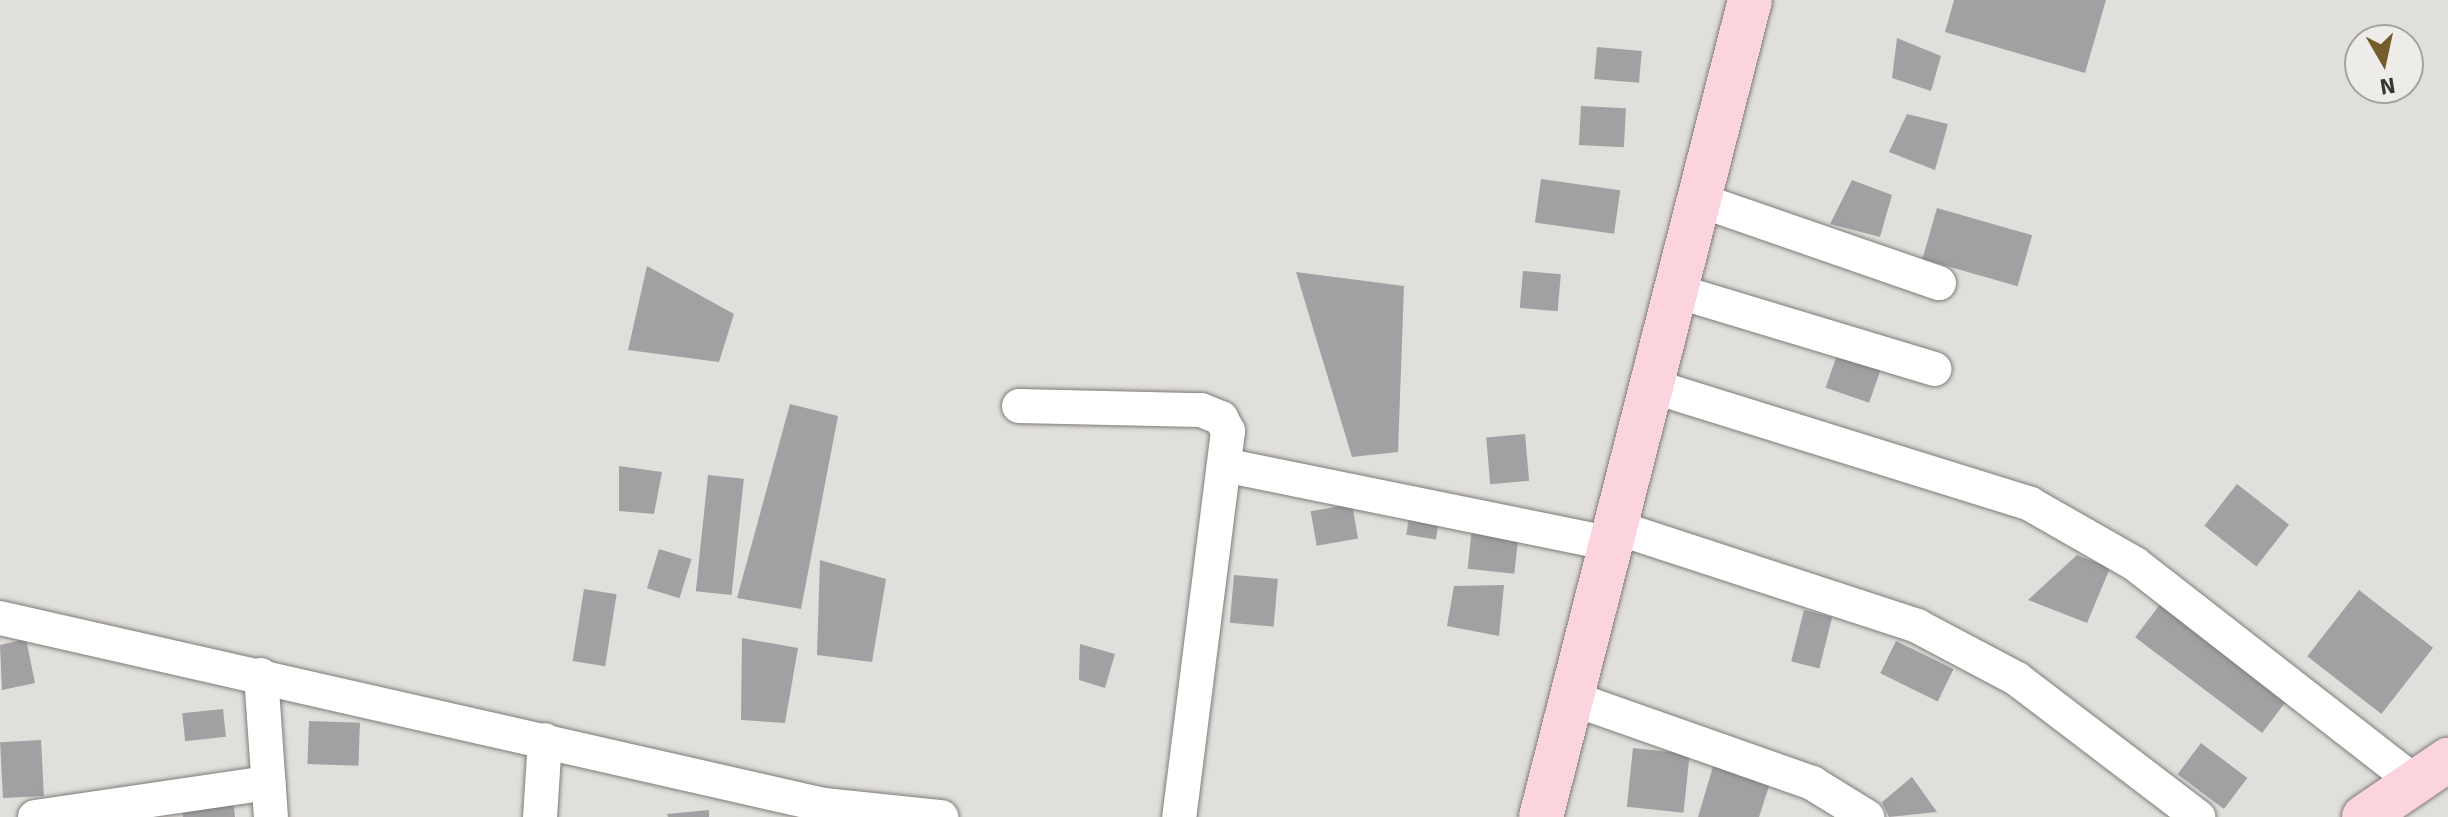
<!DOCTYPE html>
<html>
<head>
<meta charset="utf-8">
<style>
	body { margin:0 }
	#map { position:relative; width:2448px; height:817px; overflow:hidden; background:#e1dfdb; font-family:Signika,sans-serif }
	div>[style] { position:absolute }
	.building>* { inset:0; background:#a3a0a3; transform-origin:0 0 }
	.roads { filter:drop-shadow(0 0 2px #7e7c78) drop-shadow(0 0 2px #7e7c78) }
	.minor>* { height:34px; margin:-17px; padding:0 17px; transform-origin:17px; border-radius:17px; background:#fff }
	.secondary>* { height:44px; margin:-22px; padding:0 22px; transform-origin:22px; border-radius:22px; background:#fbd4de }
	span { translate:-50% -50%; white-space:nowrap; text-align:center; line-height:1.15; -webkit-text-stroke:6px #eeece8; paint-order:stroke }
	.north { position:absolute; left:2344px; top:24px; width:80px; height:80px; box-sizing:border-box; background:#eeece8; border:2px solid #a5a3a0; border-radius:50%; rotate:171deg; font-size:22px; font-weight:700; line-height:32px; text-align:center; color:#373634 }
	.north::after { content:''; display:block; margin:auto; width:28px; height:36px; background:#735d2d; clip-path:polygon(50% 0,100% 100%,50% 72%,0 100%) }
</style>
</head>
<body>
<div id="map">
	<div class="building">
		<i style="clip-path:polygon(1954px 0,2106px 0,2085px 73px,1945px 32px)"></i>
		<i style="clip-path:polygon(1897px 38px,1941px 56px,1931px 91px,1892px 78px)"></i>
		<i style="left:1597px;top:47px;width:45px;height:32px;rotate:5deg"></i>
		<i style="left:1581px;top:106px;width:45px;height:39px;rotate:3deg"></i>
		<i style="clip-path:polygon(1907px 114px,1948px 124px,1935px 170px,1889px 152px)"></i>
		<i style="left:1541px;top:179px;width:80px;height:44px;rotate:8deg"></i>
		<i style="clip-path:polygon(1852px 180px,1892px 195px,1880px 237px,1830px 224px)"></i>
		<i style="left:1937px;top:208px;width:99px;height:53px;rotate:16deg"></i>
		<i style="clip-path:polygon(647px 266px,734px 314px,719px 362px,628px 350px)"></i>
		<i style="left:1523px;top:271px;width:38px;height:37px;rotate:5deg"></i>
		<i style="clip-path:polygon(1296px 272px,1404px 286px,1398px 452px,1352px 457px)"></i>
		<i style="left:1839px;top:349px;width:46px;height:41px;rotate:19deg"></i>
		<i style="clip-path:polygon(790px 404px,838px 416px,801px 609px,737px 598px)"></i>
		<i style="left:1525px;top:434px;width:47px;height:39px;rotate:85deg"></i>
		<i style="clip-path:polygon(619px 466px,662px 472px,654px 514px,619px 511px)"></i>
		<i style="left:708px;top:475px;width:36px;height:117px;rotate:6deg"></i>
		<i style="left:2237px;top:484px;width:66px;height:53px;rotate:38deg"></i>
		<i style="left:1352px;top:504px;width:35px;height:42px;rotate:80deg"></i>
		<i style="left:1410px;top:511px;width:30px;height:24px;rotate:9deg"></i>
		<i style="left:1472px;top:527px;width:47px;height:42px;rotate:6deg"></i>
		<i style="left:659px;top:549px;width:34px;height:41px;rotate:17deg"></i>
		<i style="clip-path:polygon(2077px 555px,2110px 568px,2087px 623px,2028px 600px)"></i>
		<i style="clip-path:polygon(820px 560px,886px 579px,872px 662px,817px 655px)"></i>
		<i style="left:1234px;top:575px;width:44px;height:48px;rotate:5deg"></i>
		<i style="clip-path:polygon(1504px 585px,1499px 636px,1447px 626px,1454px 586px)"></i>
		<i style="left:584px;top:589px;width:33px;height:73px;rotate:9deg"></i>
		<i style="left:2359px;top:590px;width:94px;height:84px;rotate:38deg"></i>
		<i style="left:2161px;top:603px;width:159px;height:43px;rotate:37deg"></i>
		<i style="left:1804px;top:610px;width:29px;height:53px;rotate:14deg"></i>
		<i style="clip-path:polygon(742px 638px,798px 648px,785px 723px,741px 720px)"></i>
		<i style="clip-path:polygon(26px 639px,35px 683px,2px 690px,0 645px)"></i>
		<i style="left:1896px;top:641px;width:64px;height:36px;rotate:26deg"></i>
		<i style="clip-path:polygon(1080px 644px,1115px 654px,1105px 688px,1079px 680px)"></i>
		<i style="left:223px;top:709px;width:28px;height:41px;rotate:84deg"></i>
		<i style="left:309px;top:721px;width:51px;height:43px;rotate:2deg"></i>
		<i style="left:41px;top:740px;width:56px;height:41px;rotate:87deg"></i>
		<i style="left:2201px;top:743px;width:58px;height:39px;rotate:37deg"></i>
		<i style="left:1633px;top:748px;width:57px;height:59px;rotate:6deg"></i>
		<i style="clip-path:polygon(1714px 763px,1771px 780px,1759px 817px,1698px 817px)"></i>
		<i style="clip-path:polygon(1912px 777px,1937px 812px,1889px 817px,1882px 802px)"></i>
		<i style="clip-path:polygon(233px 800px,235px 817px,183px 817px,182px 807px)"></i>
		<i style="clip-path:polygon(709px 810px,709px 817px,668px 817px,667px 814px)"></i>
	</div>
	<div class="roads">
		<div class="minor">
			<i style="left:1699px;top:200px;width:254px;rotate:19.1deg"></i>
			<i style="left:1676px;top:291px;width:270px;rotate:16.8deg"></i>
			<i style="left:1652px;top:386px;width:396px;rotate:17.3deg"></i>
			<i style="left:2030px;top:504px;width:121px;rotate:29.7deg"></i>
			<i style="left:2135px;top:564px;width:353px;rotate:37.9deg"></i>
			<i style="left:1019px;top:406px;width:182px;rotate:1.3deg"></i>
			<i style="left:1201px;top:410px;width:22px;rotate:22deg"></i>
			<i style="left:1221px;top:418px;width:15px;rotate:62deg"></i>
			<i style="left:1228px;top:431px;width:389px;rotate:97.2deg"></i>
			<i style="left:1224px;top:465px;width:393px;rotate:11.5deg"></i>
			<i style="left:1615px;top:527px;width:318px;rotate:18.1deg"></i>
			<i style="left:1917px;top:626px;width:113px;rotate:27.9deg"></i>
			<i style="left:2017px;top:679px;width:228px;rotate:37.3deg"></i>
			<i style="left:0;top:618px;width:845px;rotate:12.79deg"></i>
			<i style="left:824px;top:805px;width:118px;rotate:5.9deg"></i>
			<i style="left:261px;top:675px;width:142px;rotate:86deg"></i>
			<i style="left:1571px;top:698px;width:256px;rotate:19.4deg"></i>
			<i style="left:1812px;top:783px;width:65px;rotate:31.7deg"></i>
			<i style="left:35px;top:817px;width:236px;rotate:-8.3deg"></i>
			<i style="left:540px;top:817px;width:77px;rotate:-86.3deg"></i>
		</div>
		<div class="secondary">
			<i style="left:1541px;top:817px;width:843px;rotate:-75.65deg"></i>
			<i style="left:2364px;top:817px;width:102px;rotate:-34.2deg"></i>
		</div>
	</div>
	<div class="north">N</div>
</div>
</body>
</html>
